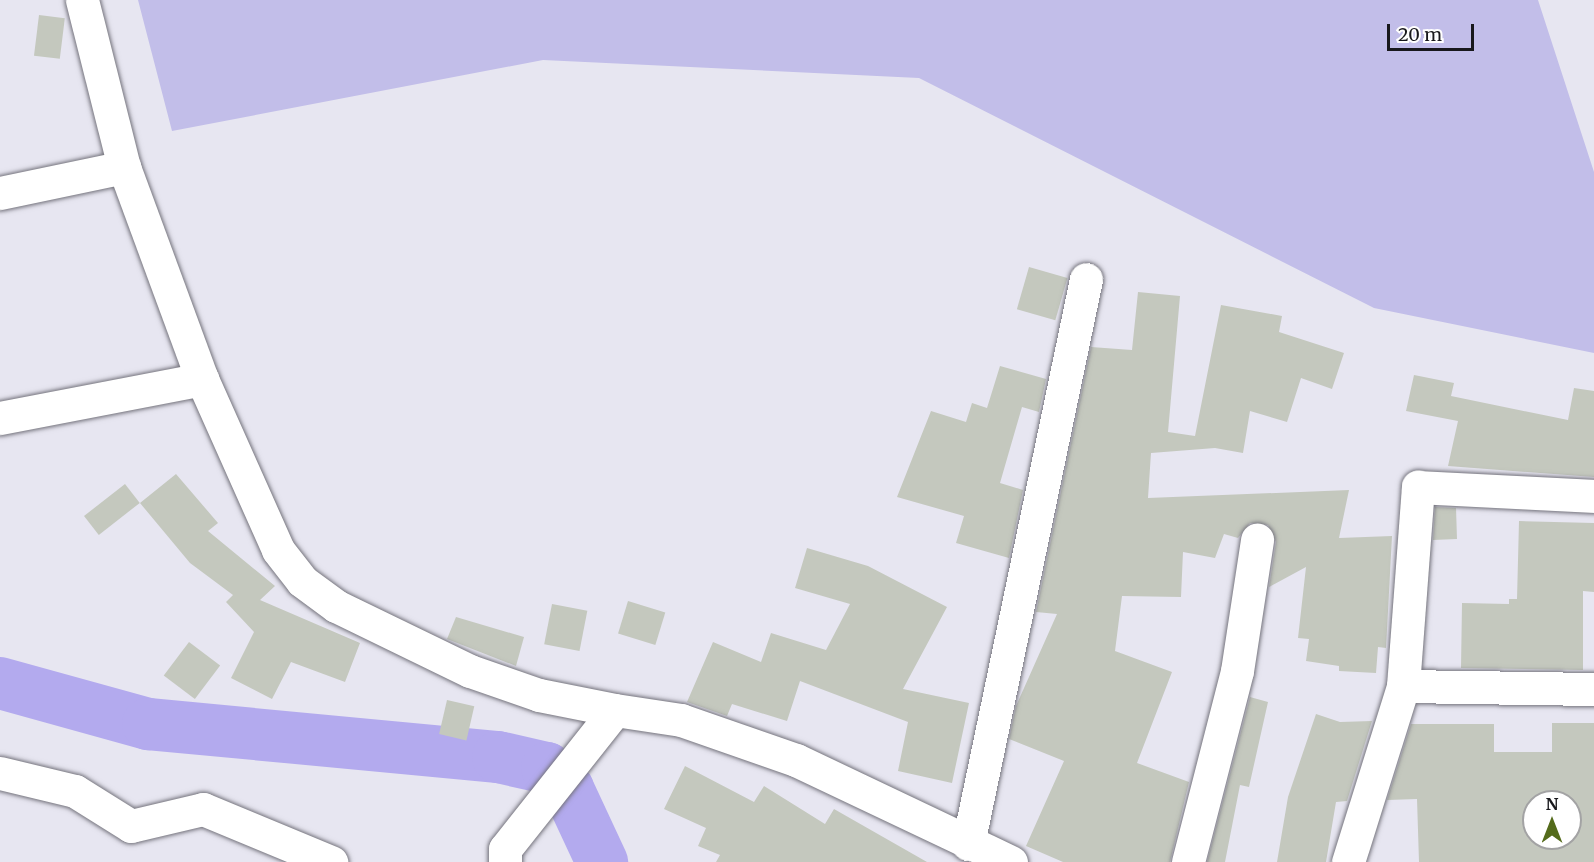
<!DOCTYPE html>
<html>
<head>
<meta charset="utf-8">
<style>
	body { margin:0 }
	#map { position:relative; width:1594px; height:862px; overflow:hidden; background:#e7e6f1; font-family:Merriweather,serif }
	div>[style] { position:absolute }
	.green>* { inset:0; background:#c2bee9 }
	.river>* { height:52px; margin:-26px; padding:0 26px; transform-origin:26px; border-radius:26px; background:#b3aaee }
	.building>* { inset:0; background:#c4c8be; transform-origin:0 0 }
	.roads { filter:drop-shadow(0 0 2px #75747d) drop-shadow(0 0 2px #75747d) }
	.minor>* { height:33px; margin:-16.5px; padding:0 16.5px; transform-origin:16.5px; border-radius:16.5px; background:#fff }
	.tertiary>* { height:33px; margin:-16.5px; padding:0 16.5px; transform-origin:16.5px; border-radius:16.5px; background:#fff }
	span { translate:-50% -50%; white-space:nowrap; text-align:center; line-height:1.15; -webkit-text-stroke:4.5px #fff; paint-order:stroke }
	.north { position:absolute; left:1522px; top:790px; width:60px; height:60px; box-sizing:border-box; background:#fff; border:2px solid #a3a3a4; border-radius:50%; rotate:0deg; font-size:16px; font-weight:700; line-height:24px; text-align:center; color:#18181c }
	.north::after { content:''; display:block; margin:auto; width:21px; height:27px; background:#546b1b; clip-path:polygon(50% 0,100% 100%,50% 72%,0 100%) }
	.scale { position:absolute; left:1387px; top:24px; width:87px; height:27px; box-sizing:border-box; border:3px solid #18181c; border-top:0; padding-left:8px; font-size:18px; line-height:21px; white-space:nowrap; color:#18181c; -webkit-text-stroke:4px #fff; paint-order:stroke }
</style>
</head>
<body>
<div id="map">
	<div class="green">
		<i style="clip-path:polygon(138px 0,1538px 0,1594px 172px,1594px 353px,1374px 308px,919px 78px,543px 60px,172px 131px)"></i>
	</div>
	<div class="river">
		<i style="left:0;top:683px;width:154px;rotate:15.5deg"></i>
		<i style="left:148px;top:724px;width:352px;rotate:5.4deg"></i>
		<i style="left:498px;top:757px;width:50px;rotate:12.7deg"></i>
		<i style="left:547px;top:768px;width:30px;rotate:45deg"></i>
		<i style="left:568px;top:789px;width:81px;rotate:65deg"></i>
	</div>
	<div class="building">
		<i style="left:39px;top:15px;width:26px;height:41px;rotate:7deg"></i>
		<i style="left:1029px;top:267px;width:40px;height:44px;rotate:16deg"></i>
		<i style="clip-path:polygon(1138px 292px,1180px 296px,1168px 432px,1195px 436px,1221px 305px,1282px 316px,1279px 332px,1344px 353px,1332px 389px,1301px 378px,1287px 422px,1250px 411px,1243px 453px,1215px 448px,1151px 453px,1148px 498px,1349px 490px,1339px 538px,1392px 536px,1386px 648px,1378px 647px,1376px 673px,1339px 671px,1339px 666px,1306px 661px,1309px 639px,1298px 638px,1306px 567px,1269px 587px,1276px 542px,1268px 525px,1250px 523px,1238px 538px,1224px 534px,1215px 558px,1183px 552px,1181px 597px,1122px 596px,1115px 651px,1172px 672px,1137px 763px,1189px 782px,1170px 862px,1063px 862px,1026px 846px,1064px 761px,1009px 739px,1016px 706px,1057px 614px,1036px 612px,1091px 347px,1132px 350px)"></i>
		<i style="clip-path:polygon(1000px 366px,1046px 379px,1039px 412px,1022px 407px,1000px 483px,1023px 490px,1009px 558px,956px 543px,964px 516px,897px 497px,931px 411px,966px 422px,972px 403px,987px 408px)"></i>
		<i style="clip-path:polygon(1414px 375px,1454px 383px,1451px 396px,1568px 420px,1574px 388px,1594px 391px,1594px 477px,1448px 466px,1458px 421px,1406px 411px)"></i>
		<i style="clip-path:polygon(176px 474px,218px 523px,208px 531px,275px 586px,260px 600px,360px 643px,345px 682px,291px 662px,272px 699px,231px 678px,254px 632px,226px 602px,233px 595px,190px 563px,140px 503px)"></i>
		<i style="left:125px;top:484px;width:24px;height:52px;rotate:52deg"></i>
		<i style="clip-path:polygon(1435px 507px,1456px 508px,1457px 539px,1433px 540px)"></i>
		<i style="clip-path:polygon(1519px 521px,1594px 523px,1594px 592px,1583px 591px,1583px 670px,1461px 668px,1462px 603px,1509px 604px,1509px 599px,1517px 599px)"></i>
		<i style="clip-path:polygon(807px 548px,868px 566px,947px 607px,903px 689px,969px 703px,952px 783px,898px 771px,908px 722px,800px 681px,787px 721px,732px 704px,727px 716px,687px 702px,713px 642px,761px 662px,771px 633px,826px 650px,850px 604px,795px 588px)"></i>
		<i style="left:628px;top:601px;width:39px;height:34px;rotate:17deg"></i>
		<i style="left:552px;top:604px;width:36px;height:41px;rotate:11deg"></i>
		<i style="clip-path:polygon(456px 617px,524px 637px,516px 666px,447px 639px)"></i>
		<i style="left:189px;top:642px;width:39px;height:42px;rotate:37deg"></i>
		<i style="clip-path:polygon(1250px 697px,1268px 702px,1249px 787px,1240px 785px,1225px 862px,1207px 862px)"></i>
		<i style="left:447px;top:700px;width:28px;height:35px;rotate:13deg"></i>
		<i style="clip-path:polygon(1316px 714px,1340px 722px,1372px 721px,1347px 801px,1336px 802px,1326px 862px,1277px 862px,1288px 797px)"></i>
		<i style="clip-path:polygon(evenodd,1552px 723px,1594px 723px,1594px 862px,1419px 862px,1417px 799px,1387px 800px,1411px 724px,1494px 724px,1494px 752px,1552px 752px,1552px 723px,1534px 802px,1570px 802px,1570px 838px,1534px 838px,1534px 802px)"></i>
		<i style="clip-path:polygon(685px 766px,754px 802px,764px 786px,825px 824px,834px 809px,927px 862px,716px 862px,720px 855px,698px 846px,706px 828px,664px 809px)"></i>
	</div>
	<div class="roads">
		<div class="minor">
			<i style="left:82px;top:0;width:172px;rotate:75.9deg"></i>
			<i style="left:124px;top:167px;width:226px;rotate:69.8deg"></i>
			<i style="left:202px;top:379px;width:187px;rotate:66deg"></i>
			<i style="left:278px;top:550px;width:39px;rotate:52deg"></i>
			<i style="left:302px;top:581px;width:42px;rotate:36.3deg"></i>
			<i style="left:336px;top:606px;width:149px;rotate:25.9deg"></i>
			<i style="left:470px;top:671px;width:73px;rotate:19.2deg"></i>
			<i style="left:539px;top:695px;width:77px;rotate:11.2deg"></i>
			<i style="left:0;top:193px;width:127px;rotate:-11.8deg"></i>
			<i style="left:0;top:418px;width:206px;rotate:-10.9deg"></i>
			<i style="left:1403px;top:686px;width:191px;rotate:0.9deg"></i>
			<i style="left:0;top:773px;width:77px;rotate:13.5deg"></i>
			<i style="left:75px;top:791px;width:66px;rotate:32deg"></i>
			<i style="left:131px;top:826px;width:74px;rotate:-13.3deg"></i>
			<i style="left:203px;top:809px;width:139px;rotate:22.5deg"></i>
			<i style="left:968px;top:844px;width:577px;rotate:-78.2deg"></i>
			<i style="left:1188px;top:862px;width:197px;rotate:-75.6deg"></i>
			<i style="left:1237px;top:671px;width:133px;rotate:-81.3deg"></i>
			<i style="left:1348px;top:862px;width:184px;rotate:-72.6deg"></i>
			<i style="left:1403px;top:686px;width:200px;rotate:-85.7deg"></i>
			<i style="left:1418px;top:487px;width:176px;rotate:2.9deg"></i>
		</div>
		<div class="tertiary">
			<i style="left:505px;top:862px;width:13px;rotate:-90deg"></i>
			<i style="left:505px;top:849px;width:177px;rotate:-51.6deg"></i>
			<i style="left:615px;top:710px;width:67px;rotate:8.6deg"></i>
			<i style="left:681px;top:720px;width:122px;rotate:19.2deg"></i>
			<i style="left:796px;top:760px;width:238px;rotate:25.4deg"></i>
		</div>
	</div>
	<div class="north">N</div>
	<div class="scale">20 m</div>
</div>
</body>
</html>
